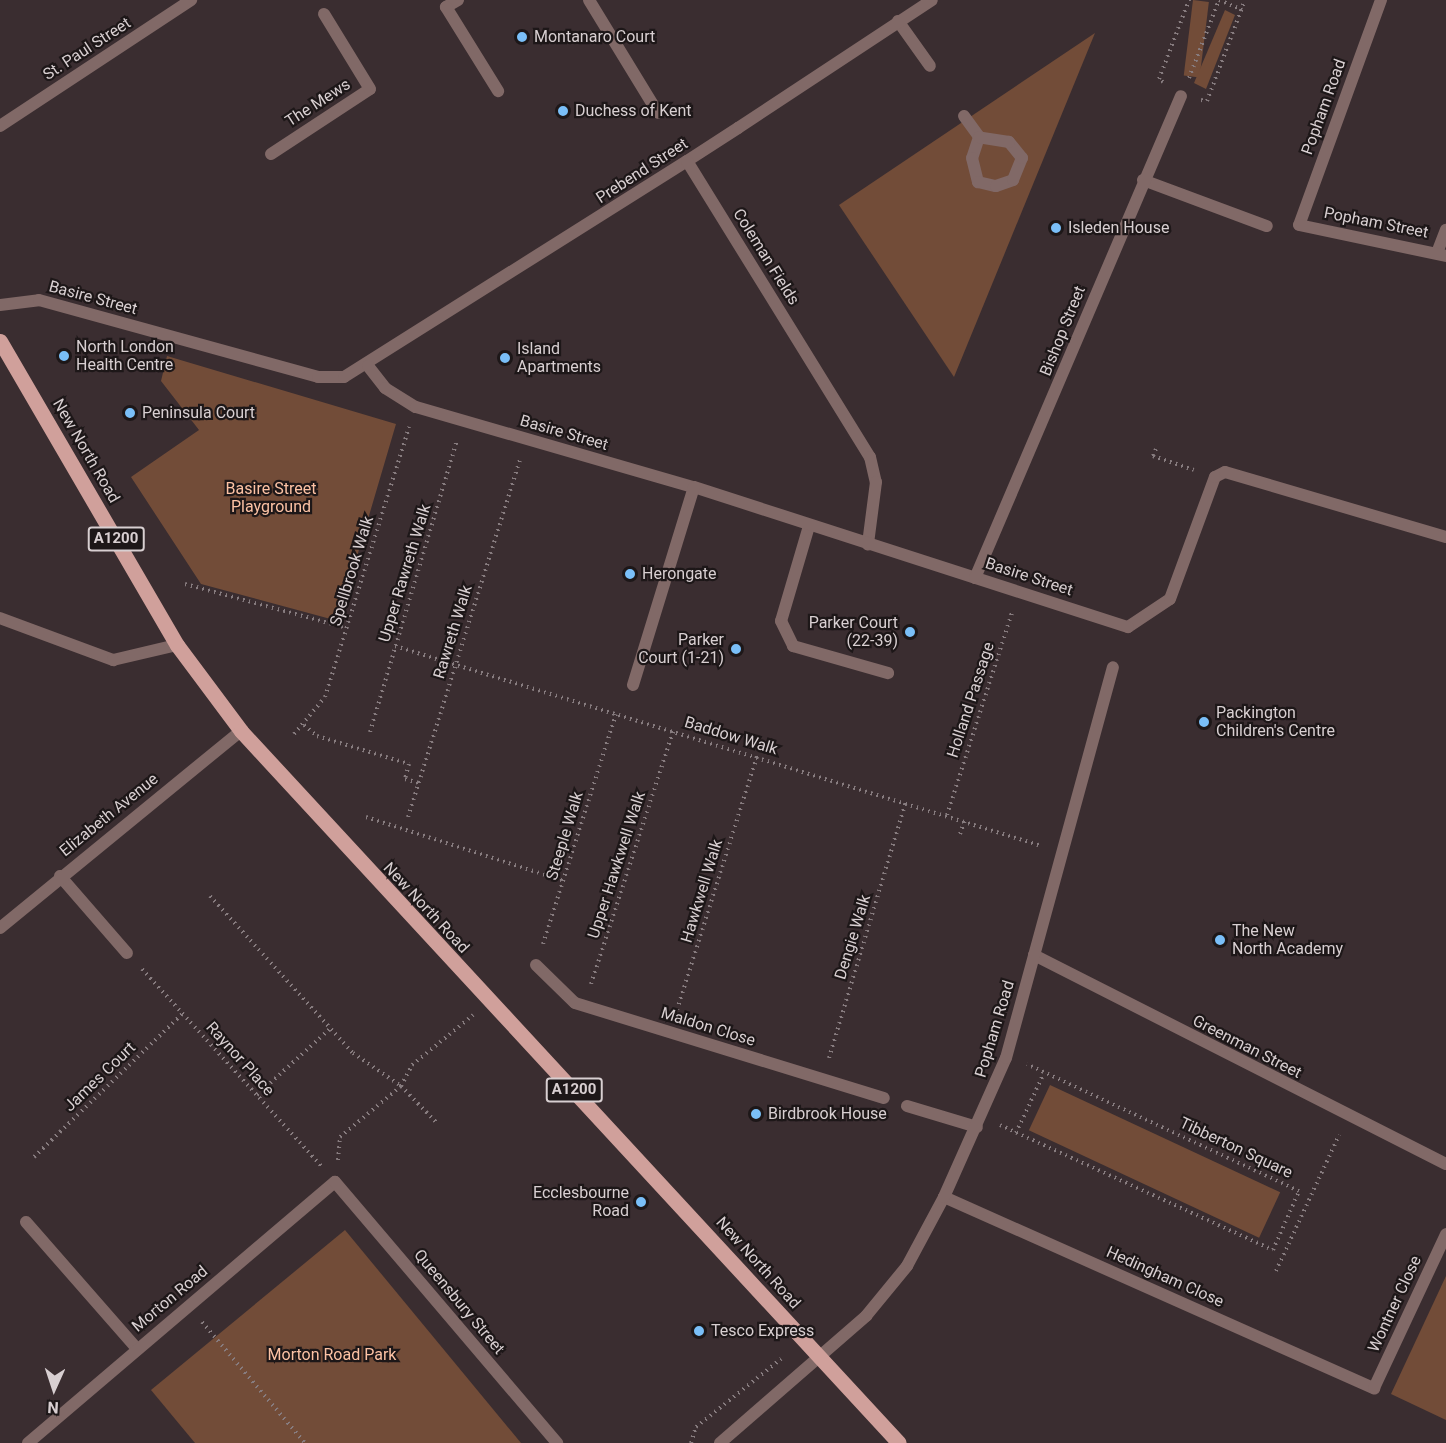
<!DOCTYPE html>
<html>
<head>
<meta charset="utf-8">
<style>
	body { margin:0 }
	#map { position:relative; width:1446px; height:1443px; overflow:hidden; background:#3a2d30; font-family:Roboto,sans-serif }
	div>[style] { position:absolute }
	.green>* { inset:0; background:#724c38; transform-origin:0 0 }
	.path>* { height:4px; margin-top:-2px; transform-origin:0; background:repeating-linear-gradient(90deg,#877c7f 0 1.5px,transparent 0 6px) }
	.service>* { height:12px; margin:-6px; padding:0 6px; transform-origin:6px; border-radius:6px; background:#816967 }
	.minor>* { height:12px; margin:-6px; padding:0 6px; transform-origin:6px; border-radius:6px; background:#816967 }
	.primary>* { height:15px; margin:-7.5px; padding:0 7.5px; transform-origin:7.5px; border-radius:7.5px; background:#d0a09b }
	.dots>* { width:16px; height:16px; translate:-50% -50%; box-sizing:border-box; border:3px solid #1d1718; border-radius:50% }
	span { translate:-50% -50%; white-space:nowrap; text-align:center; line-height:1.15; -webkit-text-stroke:4.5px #1d1718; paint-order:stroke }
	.shield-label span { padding:2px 4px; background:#1d1718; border:2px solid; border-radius:4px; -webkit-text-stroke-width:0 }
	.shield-label { font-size:15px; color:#d8cfd1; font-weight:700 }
	.poi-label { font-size:16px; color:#d8cfd1 }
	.left { translate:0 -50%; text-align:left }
	.right { translate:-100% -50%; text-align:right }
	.street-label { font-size:16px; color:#d8cfd1 }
	.park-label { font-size:16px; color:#fcc2a4 }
	.north { position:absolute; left:24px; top:1359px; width:60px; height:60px; -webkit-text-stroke:4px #1d1718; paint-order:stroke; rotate:183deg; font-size:16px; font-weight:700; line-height:24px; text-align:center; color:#d8cfd1 }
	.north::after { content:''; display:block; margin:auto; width:21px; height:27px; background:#d8cfd1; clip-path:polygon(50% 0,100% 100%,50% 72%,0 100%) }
</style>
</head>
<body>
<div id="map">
	<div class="green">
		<i style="left:1193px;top:0;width:16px;height:76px;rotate:7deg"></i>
		<i style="clip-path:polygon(1225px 10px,1235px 15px,1206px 89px,1194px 83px)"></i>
		<i style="clip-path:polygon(1095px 33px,954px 377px,839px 205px)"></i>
		<i style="clip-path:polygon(167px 356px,396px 424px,338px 621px,201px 584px,131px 477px,199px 430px,161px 381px)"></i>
		<i style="left:1050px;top:1085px;width:254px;height:50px;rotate:25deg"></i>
		<i style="clip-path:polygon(345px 1230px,521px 1443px,195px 1443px,151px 1390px)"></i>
		<i style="clip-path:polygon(1446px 1276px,1446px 1420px,1391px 1394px)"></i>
	</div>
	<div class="path">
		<i style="left:1219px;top:0;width:25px;rotate:23deg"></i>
		<i style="left:1189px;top:78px;width:84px;rotate:-69deg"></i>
		<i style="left:1163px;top:82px;width:5px;rotate:-143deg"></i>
		<i style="left:1159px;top:79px;width:85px;rotate:-69.2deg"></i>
		<i style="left:1201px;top:100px;width:6px;rotate:9deg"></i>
		<i style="left:1207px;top:101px;width:108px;rotate:-69.4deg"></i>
		<i style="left:1156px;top:449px;width:8px;rotate:113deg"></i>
		<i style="left:1153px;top:456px;width:43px;rotate:18.9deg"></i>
		<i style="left:185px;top:584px;width:168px;rotate:15.2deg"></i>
		<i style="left:395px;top:646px;width:677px;rotate:17.18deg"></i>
		<i style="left:304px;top:725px;width:17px;rotate:40deg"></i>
		<i style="left:317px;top:736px;width:96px;rotate:16.9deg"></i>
		<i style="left:409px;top:764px;width:16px;rotate:105deg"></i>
		<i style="left:405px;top:779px;width:15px;rotate:16deg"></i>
		<i style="left:370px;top:732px;width:304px;rotate:-73.4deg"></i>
		<i style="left:294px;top:734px;width:48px;rotate:-50deg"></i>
		<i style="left:325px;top:697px;width:283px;rotate:-72.7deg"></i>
		<i style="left:947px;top:815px;width:213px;rotate:-72.2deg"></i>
		<i style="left:366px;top:817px;width:208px;rotate:17.9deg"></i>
		<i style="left:408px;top:817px;width:375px;rotate:-72.6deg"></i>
		<i style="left:960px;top:834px;width:15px;rotate:-70deg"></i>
		<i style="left:210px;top:896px;width:212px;rotate:47.7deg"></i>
		<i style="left:353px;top:1053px;width:58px;rotate:34.5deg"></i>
		<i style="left:401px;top:1086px;width:52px;rotate:45.8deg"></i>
		<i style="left:543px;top:944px;width:241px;rotate:-72.4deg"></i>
		<i style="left:142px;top:969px;width:266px;rotate:47.7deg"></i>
		<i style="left:591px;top:984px;width:266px;rotate:-72deg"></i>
		<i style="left:677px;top:1010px;width:266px;rotate:-72.5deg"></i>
		<i style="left:829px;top:1058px;width:267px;rotate:-73.3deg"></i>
		<i style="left:257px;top:1095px;width:100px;rotate:-42.2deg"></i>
		<i style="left:1000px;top:1125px;width:300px;rotate:24.6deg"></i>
		<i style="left:1273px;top:1250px;width:64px;rotate:-66.2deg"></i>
		<i style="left:1299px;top:1191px;width:300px;rotate:-155deg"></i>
		<i style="left:1016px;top:1133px;width:66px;rotate:-65deg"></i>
		<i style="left:34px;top:1157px;width:206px;rotate:-44deg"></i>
		<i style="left:338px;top:1160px;width:23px;rotate:-85deg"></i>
		<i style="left:340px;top:1137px;width:80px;rotate:-39.9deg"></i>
		<i style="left:401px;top:1086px;width:24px;rotate:-62deg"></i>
		<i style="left:412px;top:1065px;width:79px;rotate:-39.3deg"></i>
		<i style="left:1276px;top:1271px;width:150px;rotate:-65.1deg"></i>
		<i style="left:202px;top:1322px;width:159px;rotate:49.6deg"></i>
		<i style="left:691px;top:1443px;width:17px;rotate:-73deg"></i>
		<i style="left:696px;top:1427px;width:109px;rotate:-38.7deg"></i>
	</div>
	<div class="service">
		<i style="left:458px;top:0;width:14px;rotate:150deg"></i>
		<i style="left:446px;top:7px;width:99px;rotate:58.2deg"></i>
		<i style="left:898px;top:21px;width:55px;rotate:54.6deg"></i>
		<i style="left:964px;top:116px;width:26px;rotate:54deg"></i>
		<i style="left:979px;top:137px;width:22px;rotate:108deg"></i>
		<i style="left:972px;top:158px;width:25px;rotate:76deg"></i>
		<i style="left:978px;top:182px;width:18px;rotate:13deg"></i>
		<i style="left:996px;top:186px;width:18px;rotate:-19deg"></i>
		<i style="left:1013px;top:180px;width:24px;rotate:-68deg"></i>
		<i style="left:1022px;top:158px;width:21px;rotate:-129deg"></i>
		<i style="left:1009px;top:142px;width:30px;rotate:-171deg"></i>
		<i style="left:271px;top:154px;width:118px;rotate:-33.3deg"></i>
		<i style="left:370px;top:89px;width:88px;rotate:-121.5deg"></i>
		<i style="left:687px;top:161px;width:61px;rotate:-32.9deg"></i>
		<i style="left:1437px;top:253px;width:25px;rotate:-69deg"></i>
		<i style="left:809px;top:526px;width:99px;rotate:106.4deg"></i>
		<i style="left:781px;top:621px;width:28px;rotate:64deg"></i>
		<i style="left:793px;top:646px;width:99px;rotate:15.9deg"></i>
		<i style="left:1128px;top:627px;width:50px;rotate:-33.7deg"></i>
		<i style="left:1170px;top:599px;width:130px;rotate:-69.8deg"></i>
		<i style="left:1215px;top:477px;width:11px;rotate:-27deg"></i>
		<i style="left:1225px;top:472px;width:230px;rotate:16.4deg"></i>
		<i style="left:60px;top:876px;width:102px;rotate:49deg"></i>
		<i style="left:536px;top:965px;width:54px;rotate:44.3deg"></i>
		<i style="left:575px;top:1003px;width:323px;rotate:17.1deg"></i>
		<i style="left:907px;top:1106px;width:73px;rotate:16.7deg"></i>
		<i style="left:26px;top:1222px;width:169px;rotate:48.8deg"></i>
	</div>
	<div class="minor">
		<i style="left:589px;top:0;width:132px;rotate:58.6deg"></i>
		<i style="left:1381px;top:0;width:239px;rotate:110deg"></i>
		<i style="left:1299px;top:225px;width:150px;rotate:11.9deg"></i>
		<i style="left:0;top:126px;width:229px;rotate:-33.4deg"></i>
		<i style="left:738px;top:128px;width:232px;rotate:-33.4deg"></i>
		<i style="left:1143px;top:180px;width:132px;rotate:20.4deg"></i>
		<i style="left:0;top:305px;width:39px;rotate:-7deg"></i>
		<i style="left:39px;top:300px;width:289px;rotate:15.4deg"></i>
		<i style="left:318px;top:377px;width:26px"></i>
		<i style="left:344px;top:377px;width:405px;rotate:-32.2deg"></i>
		<i style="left:687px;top:161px;width:348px;rotate:58.3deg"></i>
		<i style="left:870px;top:457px;width:26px;rotate:77deg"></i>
		<i style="left:876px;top:482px;width:63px;rotate:97.4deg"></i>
		<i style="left:368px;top:366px;width:28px;rotate:52deg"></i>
		<i style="left:385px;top:388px;width:36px;rotate:32deg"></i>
		<i style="left:416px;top:407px;width:289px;rotate:16.1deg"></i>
		<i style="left:694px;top:487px;width:456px;rotate:17.9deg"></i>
		<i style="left:975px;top:578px;width:524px;rotate:-66.86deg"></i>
		<i style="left:0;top:618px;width:121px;rotate:20.4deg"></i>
		<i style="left:113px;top:660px;width:66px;rotate:-13.2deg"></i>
		<i style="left:633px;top:685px;width:207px;rotate:-72.9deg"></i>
		<i style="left:0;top:928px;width:311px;rotate:-39.3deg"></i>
		<i style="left:1034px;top:955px;width:462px;rotate:26.9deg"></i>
		<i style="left:944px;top:1197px;width:471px;rotate:24deg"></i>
		<i style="left:1374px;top:1388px;width:170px;rotate:-64.9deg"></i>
		<i style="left:28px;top:1443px;width:403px;rotate:-40.4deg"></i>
		<i style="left:335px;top:1182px;width:343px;rotate:49.6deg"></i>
		<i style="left:720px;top:1443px;width:194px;rotate:-41deg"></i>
		<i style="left:866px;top:1316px;width:65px;rotate:-50.6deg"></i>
		<i style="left:907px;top:1266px;width:78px;rotate:-61.8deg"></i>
		<i style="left:944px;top:1197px;width:152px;rotate:-66deg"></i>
		<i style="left:1006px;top:1058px;width:405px;rotate:-74.7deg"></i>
	</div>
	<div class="primary">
		<i style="left:0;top:341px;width:352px;rotate:59.8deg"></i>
		<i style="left:177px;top:645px;width:107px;rotate:53.3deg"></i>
		<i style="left:241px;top:731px;width:969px;rotate:47.26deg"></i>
	</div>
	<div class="dots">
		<i style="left:522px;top:37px;background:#7abff8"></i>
		<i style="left:563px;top:111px;background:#7abff8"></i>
		<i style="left:1056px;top:228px;background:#7abff8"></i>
		<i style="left:64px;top:356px;background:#7abff8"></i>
		<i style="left:505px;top:358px;background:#7abff8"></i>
		<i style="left:130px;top:413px;background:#7abff8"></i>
		<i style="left:630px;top:574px;background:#7abff8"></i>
		<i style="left:910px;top:632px;background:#7abff8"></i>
		<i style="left:736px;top:649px;background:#7abff8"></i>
		<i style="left:1204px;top:722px;background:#7abff8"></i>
		<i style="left:1220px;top:940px;background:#7abff8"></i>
		<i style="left:756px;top:1114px;background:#7abff8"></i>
		<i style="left:641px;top:1202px;background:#7abff8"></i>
		<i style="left:699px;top:1331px;background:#7abff8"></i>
	</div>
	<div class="shield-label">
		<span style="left:116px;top:539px">A1200</span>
		<span style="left:574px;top:1090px">A1200</span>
	</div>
	<div class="poi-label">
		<span class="left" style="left:534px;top:37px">Montanaro Court</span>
		<span class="left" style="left:575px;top:111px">Duchess of Kent</span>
		<span class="left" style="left:1068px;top:228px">Isleden House</span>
		<span class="left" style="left:76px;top:356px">North London<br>Health Centre</span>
		<span class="left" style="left:517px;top:358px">Island<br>Apartments</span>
		<span class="left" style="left:142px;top:413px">Peninsula Court</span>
		<span class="left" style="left:642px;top:574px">Herongate</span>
		<span class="right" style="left:898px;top:632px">Parker Court<br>(22-39)</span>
		<span class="right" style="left:724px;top:649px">Parker<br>Court (1-21)</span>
		<span class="left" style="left:1216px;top:722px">Packington<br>Children's Centre</span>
		<span class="left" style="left:1232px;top:940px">The New<br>North Academy</span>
		<span class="left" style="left:768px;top:1114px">Birdbrook House</span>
		<span class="right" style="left:629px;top:1202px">Ecclesbourne<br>Road</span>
		<span class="left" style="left:711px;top:1331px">Tesco Express</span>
	</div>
	<div class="street-label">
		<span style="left:87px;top:49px;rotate:-33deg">St. Paul Street</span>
		<span style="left:318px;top:103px;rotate:-33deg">The Mews</span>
		<span style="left:1324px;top:107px;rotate:-70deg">Popham Road</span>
		<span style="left:642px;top:171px;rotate:-33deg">Prebend Street</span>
		<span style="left:1376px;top:223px;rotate:11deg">Popham Street</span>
		<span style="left:766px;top:257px;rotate:58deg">Coleman Fields</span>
		<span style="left:93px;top:298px;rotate:15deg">Basire Street</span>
		<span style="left:1063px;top:331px;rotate:-68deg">Bishop Street</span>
		<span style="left:564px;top:433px;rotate:16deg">Basire Street</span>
		<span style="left:86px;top:451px;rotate:60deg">New North Road</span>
		<span style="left:352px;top:571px;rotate:-73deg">Spellbrook Walk</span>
		<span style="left:405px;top:573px;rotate:-73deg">Upper Rawreth Walk</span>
		<span style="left:1029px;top:577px;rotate:18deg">Basire Street</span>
		<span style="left:453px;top:632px;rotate:-73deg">Rawreth Walk</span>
		<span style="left:971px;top:700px;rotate:-72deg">Holland Passage</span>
		<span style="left:731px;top:736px;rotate:17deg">Baddow Walk</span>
		<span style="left:109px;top:815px;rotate:-39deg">Elizabeth Avenue</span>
		<span style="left:565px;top:836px;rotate:-73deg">Steeple Walk</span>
		<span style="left:617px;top:865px;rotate:-72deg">Upper Hawkwell Walk</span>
		<span style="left:702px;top:891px;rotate:-73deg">Hawkwell Walk</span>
		<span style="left:426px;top:908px;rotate:47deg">New North Road</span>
		<span style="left:853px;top:937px;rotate:-73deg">Dengie Walk</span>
		<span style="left:708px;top:1027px;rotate:17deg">Maldon Close</span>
		<span style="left:995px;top:1029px;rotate:-73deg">Popham Road</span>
		<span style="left:1247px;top:1047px;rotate:27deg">Greenman Street</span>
		<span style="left:240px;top:1059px;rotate:48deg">Raynor Place</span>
		<span style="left:100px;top:1077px;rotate:-44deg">James Court</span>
		<span style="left:1236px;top:1148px;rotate:25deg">Tibberton Square</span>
		<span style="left:758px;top:1263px;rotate:48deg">New North Road</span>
		<span style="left:1165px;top:1277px;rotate:24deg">Hedingham Close</span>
		<span style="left:170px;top:1299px;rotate:-40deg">Morton Road</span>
		<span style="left:459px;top:1302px;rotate:50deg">Queensbury Street</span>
		<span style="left:1395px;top:1304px;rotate:-65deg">Wontner Close</span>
	</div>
	<div class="park-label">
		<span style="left:271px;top:498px">Basire Street<br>Playground</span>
		<span style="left:332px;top:1355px">Morton Road Park</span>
	</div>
	<div class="north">N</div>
</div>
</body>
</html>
